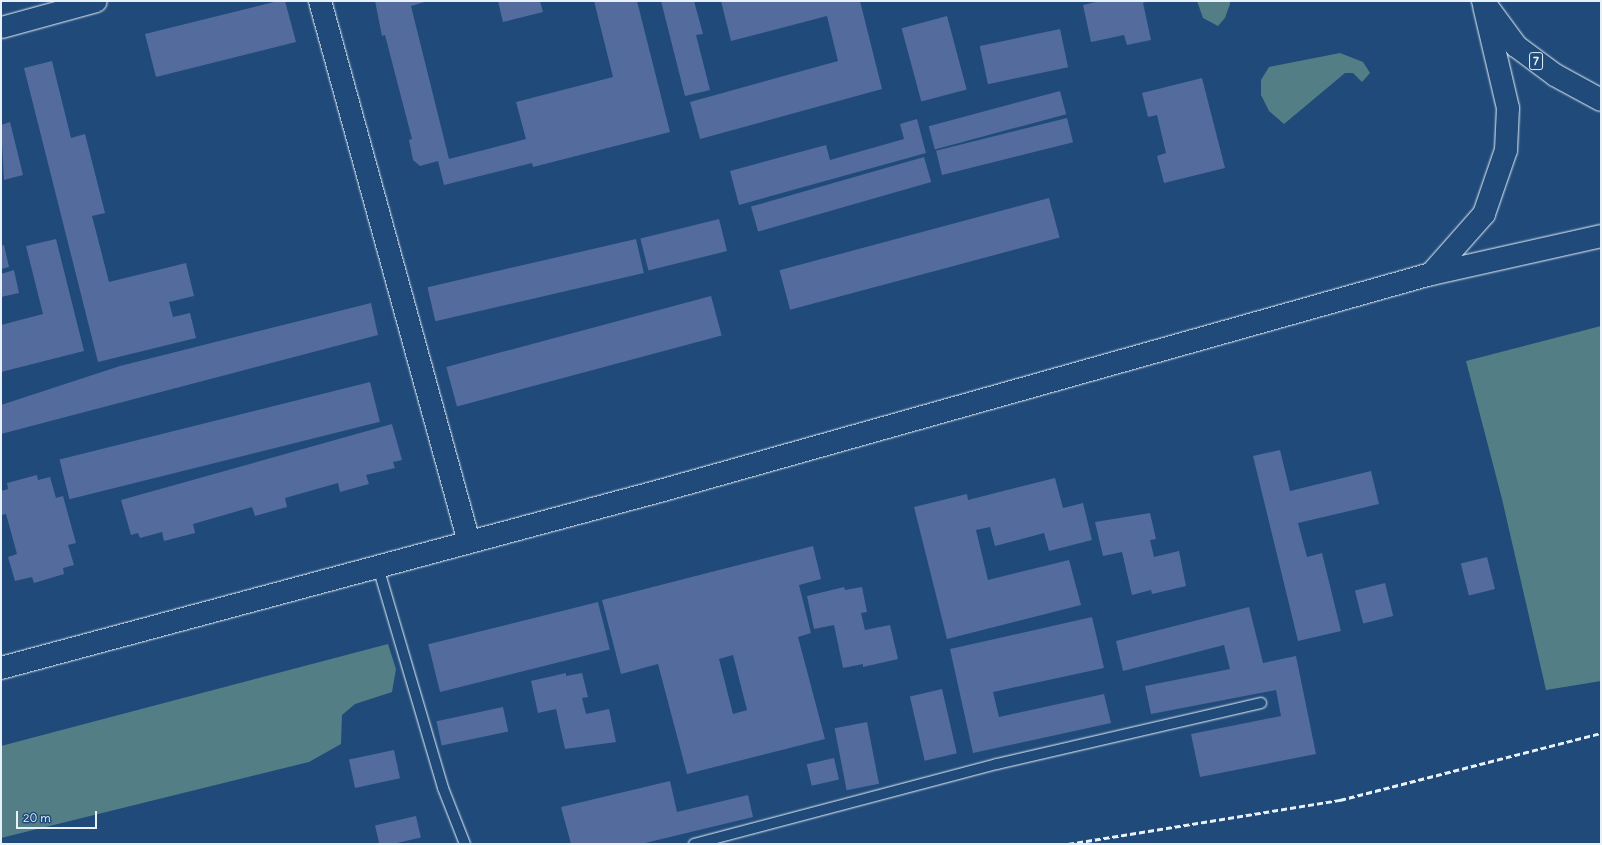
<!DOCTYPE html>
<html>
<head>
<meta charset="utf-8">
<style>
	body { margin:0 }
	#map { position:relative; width:1602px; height:845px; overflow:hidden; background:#1f4a7a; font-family:Delius,sans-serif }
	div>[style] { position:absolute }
	.green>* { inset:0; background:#547e86 }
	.building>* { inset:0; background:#536c9d; transform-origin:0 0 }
	.roads { filter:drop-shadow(0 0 1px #e8f1f8) drop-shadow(0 0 1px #e8f1f8) }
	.lane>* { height:10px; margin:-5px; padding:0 5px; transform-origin:5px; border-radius:5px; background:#1f4a7a }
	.street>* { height:21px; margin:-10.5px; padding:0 10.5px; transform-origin:10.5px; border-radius:10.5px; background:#1f4a7a }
	.secondary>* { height:22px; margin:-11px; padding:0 11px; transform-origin:11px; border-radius:11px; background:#1f4a7a }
	.highway>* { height:22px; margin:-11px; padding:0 11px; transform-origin:11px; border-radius:11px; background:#1f4a7a }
	.rail>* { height:3px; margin-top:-1.5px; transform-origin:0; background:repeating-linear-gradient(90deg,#e8f1f8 0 6px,transparent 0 9px) }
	span { translate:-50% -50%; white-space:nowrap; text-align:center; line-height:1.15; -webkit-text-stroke:3px #1f4a7a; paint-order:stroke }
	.shield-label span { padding:1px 3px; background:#1f4a7a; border:1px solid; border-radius:3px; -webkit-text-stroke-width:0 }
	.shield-label { font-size:12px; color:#e8f1f8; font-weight:700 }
	.frame { position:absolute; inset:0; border:2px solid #e8f1f8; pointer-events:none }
	.scale { position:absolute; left:16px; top:811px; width:81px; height:18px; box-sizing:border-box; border:2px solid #e8f1f8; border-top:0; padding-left:5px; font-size:12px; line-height:14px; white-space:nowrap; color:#e8f1f8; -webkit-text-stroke:3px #1f4a7a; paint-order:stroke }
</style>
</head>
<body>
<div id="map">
	<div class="green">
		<i style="clip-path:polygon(1197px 1px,1230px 1px,1230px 4px,1225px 18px,1218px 26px,1203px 18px)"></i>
		<i style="clip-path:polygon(1340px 53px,1363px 62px,1370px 73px,1362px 82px,1353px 73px,1345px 73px,1284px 124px,1269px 111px,1261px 95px,1261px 80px,1269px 67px)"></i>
		<i style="clip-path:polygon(1601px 326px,1601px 681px,1546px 690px,1502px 499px,1466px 361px)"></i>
		<i style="clip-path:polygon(388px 644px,396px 669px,392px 692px,355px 704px,342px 715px,341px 744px,309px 762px,1px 838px,1px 746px)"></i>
	</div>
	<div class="building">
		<i style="clip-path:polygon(278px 1px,285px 1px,296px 42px,156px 77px,145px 34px)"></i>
		<i style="clip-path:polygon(375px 1px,428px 1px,411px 6px,449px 159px,526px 139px,516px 102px,613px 77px,594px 1px,637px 1px,670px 132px,533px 167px,532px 163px,444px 185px,438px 161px,420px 166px,413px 160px,409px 140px,412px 139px,385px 35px,382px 36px)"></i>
		<i style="clip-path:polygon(498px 1px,540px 1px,543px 12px,503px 22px)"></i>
		<i style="clip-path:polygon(661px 1px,694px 1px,703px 34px,696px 35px,710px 90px,685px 96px)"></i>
		<i style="clip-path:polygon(721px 1px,860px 1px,882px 89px,700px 139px,690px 102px,838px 61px,827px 16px,731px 41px)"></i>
		<i style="clip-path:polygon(1100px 1px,1148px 1px,1143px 3px,1151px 40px,1127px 45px,1124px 35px,1091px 42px,1083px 5px)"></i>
		<i style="left:947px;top:16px;width:76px;height:47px;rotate:75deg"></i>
		<i style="left:1060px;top:29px;width:39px;height:82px;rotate:78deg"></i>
		<i style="clip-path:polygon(52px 61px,71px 138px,85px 134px,105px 213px,92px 216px,109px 282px,186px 263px,194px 296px,169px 302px,173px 317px,190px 313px,196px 338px,98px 362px,24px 68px)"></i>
		<i style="clip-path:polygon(1202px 78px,1225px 168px,1164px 183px,1157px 156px,1166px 153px,1157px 115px,1148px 117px,1142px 93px)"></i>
		<i style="left:1060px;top:91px;width:24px;height:136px;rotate:75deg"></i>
		<i style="left:1067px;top:118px;width:25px;height:135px;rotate:76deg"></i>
		<i style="clip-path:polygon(917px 119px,926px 153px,739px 205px,730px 171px,826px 145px,830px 160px,904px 139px,900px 124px)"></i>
		<i style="clip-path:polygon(10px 122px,23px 175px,4px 180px,1px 125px)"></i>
		<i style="left:924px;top:157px;width:26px;height:180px;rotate:74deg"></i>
		<i style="left:1049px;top:198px;width:41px;height:279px;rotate:75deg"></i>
		<i style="left:719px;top:219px;width:33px;height:81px;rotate:76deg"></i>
		<i style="clip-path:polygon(56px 239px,84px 351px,1px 372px,1px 325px,43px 314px,26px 246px)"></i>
		<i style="left:636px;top:239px;width:35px;height:214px;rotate:77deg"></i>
		<i style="clip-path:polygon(4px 245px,9px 267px,1px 269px,1px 246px)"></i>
		<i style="clip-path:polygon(14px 270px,19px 293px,1px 297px,1px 274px)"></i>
		<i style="left:711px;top:296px;width:41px;height:274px;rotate:75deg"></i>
		<i style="clip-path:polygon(371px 303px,378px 335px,1px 434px,1px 405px,120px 366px)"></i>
		<i style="left:370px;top:382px;width:41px;height:320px;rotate:76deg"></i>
		<i style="clip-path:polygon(392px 424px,402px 460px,393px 462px,395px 468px,366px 475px,369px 484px,340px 492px,338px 483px,285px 498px,287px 507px,255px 516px,252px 507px,193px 524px,195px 533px,164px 541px,162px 532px,140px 538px,138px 533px,131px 535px,121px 500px)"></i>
		<i style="clip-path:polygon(1280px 450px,1290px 491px,1371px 471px,1379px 504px,1298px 523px,1307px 557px,1322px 553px,1341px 631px,1298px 641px,1253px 456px)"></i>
		<i style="clip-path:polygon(37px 475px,38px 480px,50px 477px,56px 498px,63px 496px,76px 543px,68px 545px,74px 565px,63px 568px,64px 574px,34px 583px,32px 577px,15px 581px,8px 557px,17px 554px,6px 514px,1px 515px,1px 491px,8px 489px,7px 483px)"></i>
		<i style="clip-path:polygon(1055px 478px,1063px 508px,1083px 503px,1092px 540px,1049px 551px,1044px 533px,995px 546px,990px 527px,976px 530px,988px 580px,1069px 560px,1081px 605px,947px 639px,914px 507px,967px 494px,968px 500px)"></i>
		<i style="clip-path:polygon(1150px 513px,1156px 539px,1150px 540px,1154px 557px,1179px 551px,1186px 586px,1152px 594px,1151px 590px,1132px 595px,1122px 552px,1103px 556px,1095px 522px)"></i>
		<i style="clip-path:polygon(evenodd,813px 546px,821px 579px,799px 585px,811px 633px,798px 637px,825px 739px,687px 774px,658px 664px,621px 674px,602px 600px,813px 546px,733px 655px,747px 710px,733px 714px,719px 659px,733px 655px)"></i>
		<i style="left:1487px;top:557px;width:33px;height:27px;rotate:76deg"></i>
		<i style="left:1385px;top:583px;width:34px;height:31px;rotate:76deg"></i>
		<i style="clip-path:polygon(844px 587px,845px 590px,862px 587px,867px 612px,861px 613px,865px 630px,890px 625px,898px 659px,863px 667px,863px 664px,843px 668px,834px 625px,814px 629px,807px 596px)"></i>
		<i style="left:598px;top:602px;width:49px;height:175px;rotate:76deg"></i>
		<i style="clip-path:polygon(1249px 607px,1263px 663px,1296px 656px,1316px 754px,1200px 777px,1191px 734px,1281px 716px,1276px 690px,1151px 714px,1145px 686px,1230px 669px,1224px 645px,1123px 671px,1116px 641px)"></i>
		<i style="clip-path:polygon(1092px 617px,1104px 668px,993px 692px,999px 717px,1104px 694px,1111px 723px,973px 753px,950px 649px)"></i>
		<i style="clip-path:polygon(566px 673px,566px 676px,582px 673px,588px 697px,582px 698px,586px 714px,609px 709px,616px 742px,565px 749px,556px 709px,538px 713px,531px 681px)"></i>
		<i style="left:942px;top:689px;width:66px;height:33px;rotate:77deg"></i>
		<i style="left:503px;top:707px;width:25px;height:68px;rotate:78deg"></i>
		<i style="left:867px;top:722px;width:63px;height:33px;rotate:79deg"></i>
		<i style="left:394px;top:750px;width:29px;height:46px;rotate:78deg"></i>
		<i style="left:834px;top:758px;width:22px;height:28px;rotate:77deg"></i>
		<i style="clip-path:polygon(670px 781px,677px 812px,748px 795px,753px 817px,641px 844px,571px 844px,561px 807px)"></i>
		<i style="left:416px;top:816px;width:22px;height:42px;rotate:77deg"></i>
	</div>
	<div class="roads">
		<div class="lane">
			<i style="left:378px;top:567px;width:230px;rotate:73.6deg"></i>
			<i style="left:443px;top:788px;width:60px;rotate:68.6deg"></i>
			<i style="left:694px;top:844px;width:313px;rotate:-14.8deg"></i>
			<i style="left:997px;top:764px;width:271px;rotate:-13deg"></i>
		</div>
		<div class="street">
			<i style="left:1px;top:27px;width:98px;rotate:-15.3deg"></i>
		</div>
		<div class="secondary">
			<i style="left:320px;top:1px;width:561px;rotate:74.6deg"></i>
			<i style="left:1431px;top:274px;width:80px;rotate:-48.5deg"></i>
			<i style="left:1484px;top:214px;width:68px;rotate:-71deg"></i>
			<i style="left:1506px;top:150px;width:42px;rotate:-87.3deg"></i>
			<i style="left:1508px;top:108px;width:105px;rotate:-103.2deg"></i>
			<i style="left:1px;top:668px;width:690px;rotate:-15.04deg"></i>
			<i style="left:667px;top:489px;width:794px;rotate:-15.72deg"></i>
			<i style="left:1431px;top:274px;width:174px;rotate:-12.6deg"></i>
		</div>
		<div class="highway">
			<i style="left:1483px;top:1px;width:56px;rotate:53.7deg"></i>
			<i style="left:1516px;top:46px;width:49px;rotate:36.6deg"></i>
			<i style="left:1555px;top:75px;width:52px;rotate:28.5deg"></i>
		</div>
	</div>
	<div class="rail">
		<i style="left:1068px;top:844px;width:276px;rotate:-9.2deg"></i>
		<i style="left:1340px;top:800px;width:269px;rotate:-14.4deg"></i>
	</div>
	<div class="shield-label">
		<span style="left:1536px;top:61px">7</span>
	</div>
	<div class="frame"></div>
	<div class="scale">20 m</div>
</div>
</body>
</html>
